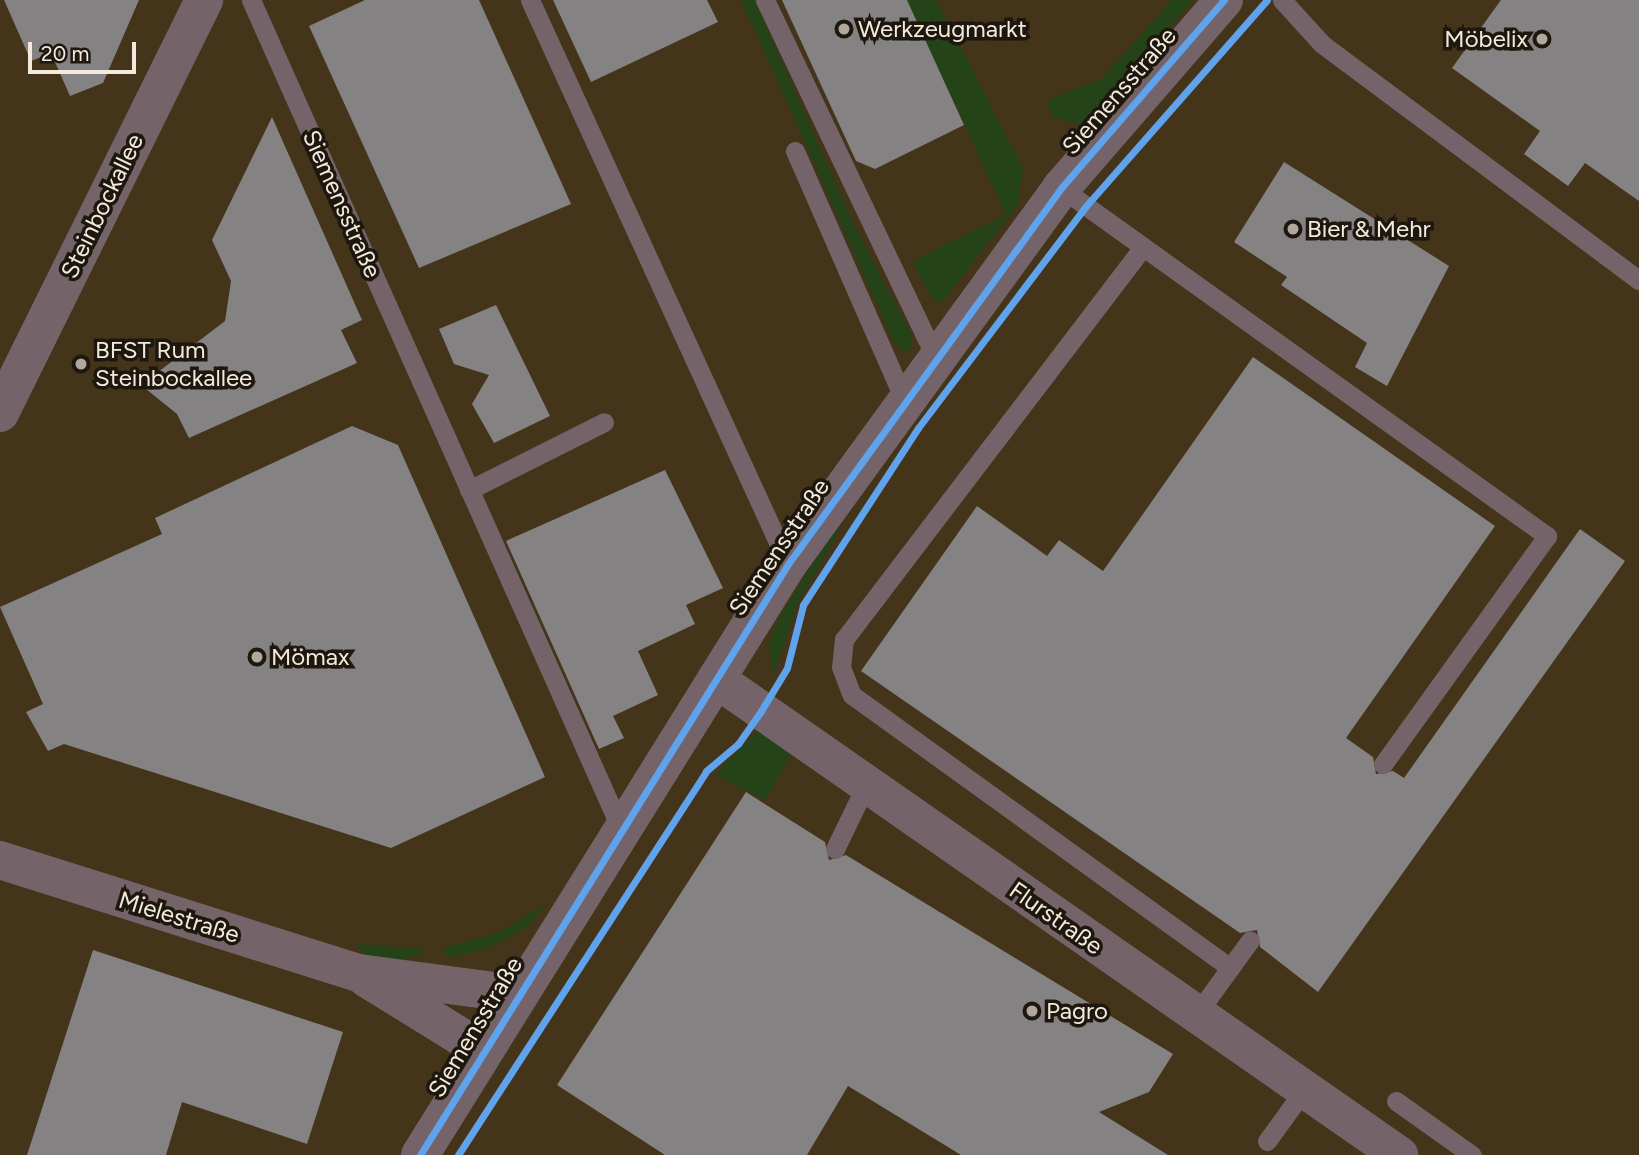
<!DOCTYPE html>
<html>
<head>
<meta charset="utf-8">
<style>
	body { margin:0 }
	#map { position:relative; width:1639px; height:1155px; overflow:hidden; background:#332d22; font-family:Figtree,sans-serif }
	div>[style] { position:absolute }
	.built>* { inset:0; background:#43341a; transform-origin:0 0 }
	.green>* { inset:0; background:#244318 }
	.building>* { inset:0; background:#848282 }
	.service>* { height:19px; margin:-9.5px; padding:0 9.5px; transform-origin:9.5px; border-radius:9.5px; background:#746469 }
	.minor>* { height:38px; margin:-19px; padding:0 19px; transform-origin:19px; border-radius:19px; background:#746469 }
	.tertiary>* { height:38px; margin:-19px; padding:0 19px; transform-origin:19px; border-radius:19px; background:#746469 }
	.cycleway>* { height:7px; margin:-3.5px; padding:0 3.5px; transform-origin:3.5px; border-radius:3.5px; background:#60a3ed }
	.dots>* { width:19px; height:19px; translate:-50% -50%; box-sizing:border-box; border:4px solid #1d170e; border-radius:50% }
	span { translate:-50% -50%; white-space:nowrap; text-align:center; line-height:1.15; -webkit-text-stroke:7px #1d170e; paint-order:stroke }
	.poi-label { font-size:24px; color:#f3eade }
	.left { translate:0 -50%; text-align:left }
	.right { translate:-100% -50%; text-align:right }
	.street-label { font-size:24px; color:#f3eade }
	.scale { position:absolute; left:28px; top:42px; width:108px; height:32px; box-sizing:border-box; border:4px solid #f3eade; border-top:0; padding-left:9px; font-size:21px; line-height:24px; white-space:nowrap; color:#f3eade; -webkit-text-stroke:5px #1d170e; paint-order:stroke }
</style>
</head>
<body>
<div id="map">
	<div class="built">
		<i style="left:0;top:0;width:1639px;height:1155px"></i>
	</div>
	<div class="green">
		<i style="clip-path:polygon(741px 0,755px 0,853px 223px,912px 336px,911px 349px,902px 351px,892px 338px)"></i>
		<i style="clip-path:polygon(907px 0,936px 0,1023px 168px,1018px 204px,943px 301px,933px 301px,913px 261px,1006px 215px)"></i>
		<i style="clip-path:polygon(1172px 0,1194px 0,1082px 125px,1053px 117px,1047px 100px,1101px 79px)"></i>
		<i style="clip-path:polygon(835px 528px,839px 532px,799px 600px,773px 676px,769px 643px,778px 619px)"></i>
		<i style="clip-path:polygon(759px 730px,792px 754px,765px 800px,715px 774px)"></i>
		<i style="clip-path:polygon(545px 904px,528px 927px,483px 950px,448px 957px,443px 948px,498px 933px)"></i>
		<i style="clip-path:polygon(357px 944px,423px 949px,424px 952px,402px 961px,364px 955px)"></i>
	</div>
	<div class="building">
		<i style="clip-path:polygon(4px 0,139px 0,103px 83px,70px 96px,51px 53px,31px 61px)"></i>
		<i style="clip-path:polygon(365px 0,479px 0,571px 204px,419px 268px,309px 26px)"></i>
		<i style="clip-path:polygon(553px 0,707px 0,718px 22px,591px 82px)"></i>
		<i style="clip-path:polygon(782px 0,907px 0,964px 125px,875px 169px,856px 161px)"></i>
		<i style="clip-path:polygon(1501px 0,1639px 0,1639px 201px,1585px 163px,1568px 186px,1524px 154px,1540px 131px,1452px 68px)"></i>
		<i style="clip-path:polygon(272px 117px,362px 320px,341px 330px,357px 363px,189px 438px,177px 414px,141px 385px,225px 321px,231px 281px,212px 240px)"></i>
		<i style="clip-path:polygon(1284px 162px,1449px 266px,1387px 386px,1355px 367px,1367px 343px,1281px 285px,1287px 277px,1234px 242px)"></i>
		<i style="clip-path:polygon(496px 305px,550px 416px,494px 443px,472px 404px,489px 375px,454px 364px,439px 329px)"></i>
		<i style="clip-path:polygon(1253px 357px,1495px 526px,1346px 738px,1373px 757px,1376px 774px,1393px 771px,1404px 778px,1580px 529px,1625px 561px,1318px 992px,1260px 947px,1257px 930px,1240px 933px,861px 671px,977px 506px,1047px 556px,1059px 540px,1103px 571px)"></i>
		<i style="clip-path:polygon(352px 426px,398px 445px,545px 777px,391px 848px,64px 744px,48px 751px,26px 712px,43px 704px,0 607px,162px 534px,155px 518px)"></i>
		<i style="clip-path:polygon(665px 470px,723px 588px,686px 605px,695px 624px,638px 651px,658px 695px,613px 716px,624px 738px,599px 749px,506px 541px)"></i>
		<i style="clip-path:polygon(746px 792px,825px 842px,829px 860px,846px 855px,1173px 1054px,1149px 1092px,1099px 1112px,1168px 1155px,961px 1155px,848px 1086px,807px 1155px,665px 1155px,557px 1085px)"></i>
		<i style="clip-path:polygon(93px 950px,343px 1032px,307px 1144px,182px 1102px,166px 1155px,27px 1155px)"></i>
	</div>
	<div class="service">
		<i style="left:251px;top:0;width:908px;rotate:65.95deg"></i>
		<i style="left:530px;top:0;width:620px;rotate:65.42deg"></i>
		<i style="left:765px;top:0;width:395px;rotate:64.5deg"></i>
		<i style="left:1282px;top:0;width:59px;rotate:47.7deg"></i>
		<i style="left:1322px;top:44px;width:395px;rotate:36.7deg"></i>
		<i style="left:795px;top:151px;width:271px;rotate:66.3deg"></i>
		<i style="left:1061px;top:188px;width:598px;rotate:35.6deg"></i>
		<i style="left:1547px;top:536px;width:281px;rotate:125.7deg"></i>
		<i style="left:1143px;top:247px;width:493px;rotate:127.3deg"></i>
		<i style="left:844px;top:639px;width:28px;rotate:96deg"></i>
		<i style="left:841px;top:667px;width:30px;rotate:69deg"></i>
		<i style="left:852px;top:695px;width:466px;rotate:35.8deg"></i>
		<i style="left:1230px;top:968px;width:58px;rotate:125.9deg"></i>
		<i style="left:469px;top:490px;width:151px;rotate:-26.7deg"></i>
		<i style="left:835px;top:849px;width:71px;rotate:-64.2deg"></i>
		<i style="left:1230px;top:968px;width:34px;rotate:-54deg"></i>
		<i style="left:1396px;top:1101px;width:93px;rotate:35.4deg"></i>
		<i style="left:1267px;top:1141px;width:63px;rotate:-54deg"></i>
	</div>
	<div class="minor">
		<i style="left:0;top:413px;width:461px;rotate:-63.7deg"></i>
		<i style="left:716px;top:679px;width:833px;rotate:34.87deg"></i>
		<i style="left:0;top:860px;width:376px;rotate:17.5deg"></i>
		<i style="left:359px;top:973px;width:159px;rotate:7.6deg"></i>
		<i style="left:366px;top:978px;width:137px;rotate:31.8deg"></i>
	</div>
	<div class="tertiary">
		<i style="left:420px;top:1155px;width:696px;rotate:-58.09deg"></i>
		<i style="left:788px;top:564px;width:465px;rotate:-54deg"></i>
		<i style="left:1061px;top:188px;width:249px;rotate:-49.1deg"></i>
	</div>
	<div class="cycleway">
		<i style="left:420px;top:1155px;width:696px;rotate:-58.09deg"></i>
		<i style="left:788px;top:564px;width:465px;rotate:-54deg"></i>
		<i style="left:1061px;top:188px;width:249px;rotate:-49.1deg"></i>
		<i style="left:458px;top:1155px;width:457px;rotate:-57.1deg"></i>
		<i style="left:706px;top:771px;width:42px;rotate:-40.2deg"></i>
		<i style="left:738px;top:744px;width:40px;rotate:-55.1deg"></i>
		<i style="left:761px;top:711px;width:50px;rotate:-58.8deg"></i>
		<i style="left:787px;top:668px;width:65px;rotate:-75.7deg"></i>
		<i style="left:803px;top:605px;width:211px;rotate:-57deg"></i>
		<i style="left:918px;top:428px;width:278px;rotate:-52.9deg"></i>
		<i style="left:1086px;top:206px;width:274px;rotate:-48.7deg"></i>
	</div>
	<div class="dots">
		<i style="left:844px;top:29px;background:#b0a89c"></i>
		<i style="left:1542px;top:39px;background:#b0a89c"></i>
		<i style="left:1293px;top:229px;background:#b0a89c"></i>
		<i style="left:81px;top:364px;background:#b0a89c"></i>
		<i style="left:257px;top:657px;background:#b0a89c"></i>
		<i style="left:1032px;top:1011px;background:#b0a89c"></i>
	</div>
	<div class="poi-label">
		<span class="left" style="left:858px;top:29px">Werkzeugmarkt</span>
		<span class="right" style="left:1528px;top:39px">Möbelix</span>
		<span class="left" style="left:1307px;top:229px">Bier &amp; Mehr</span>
		<span class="left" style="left:95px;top:364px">BFST Rum<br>Steinbockallee</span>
		<span class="left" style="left:271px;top:657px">Mömax</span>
		<span class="left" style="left:1046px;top:1011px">Pagro</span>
	</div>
	<div class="street-label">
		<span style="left:1119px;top:91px;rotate:-49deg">Siemensstraße</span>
		<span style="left:342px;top:204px;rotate:66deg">Siemensstraße</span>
		<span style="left:102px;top:206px;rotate:-64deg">Steinbockallee</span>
		<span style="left:779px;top:547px;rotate:-56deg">Siemensstraße</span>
		<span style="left:179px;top:917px;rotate:17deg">Mielestraße</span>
		<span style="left:1056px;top:918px;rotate:35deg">Flurstraße</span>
		<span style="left:475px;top:1027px;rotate:-59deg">Siemensstraße</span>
	</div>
	<div class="scale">20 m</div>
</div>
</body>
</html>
